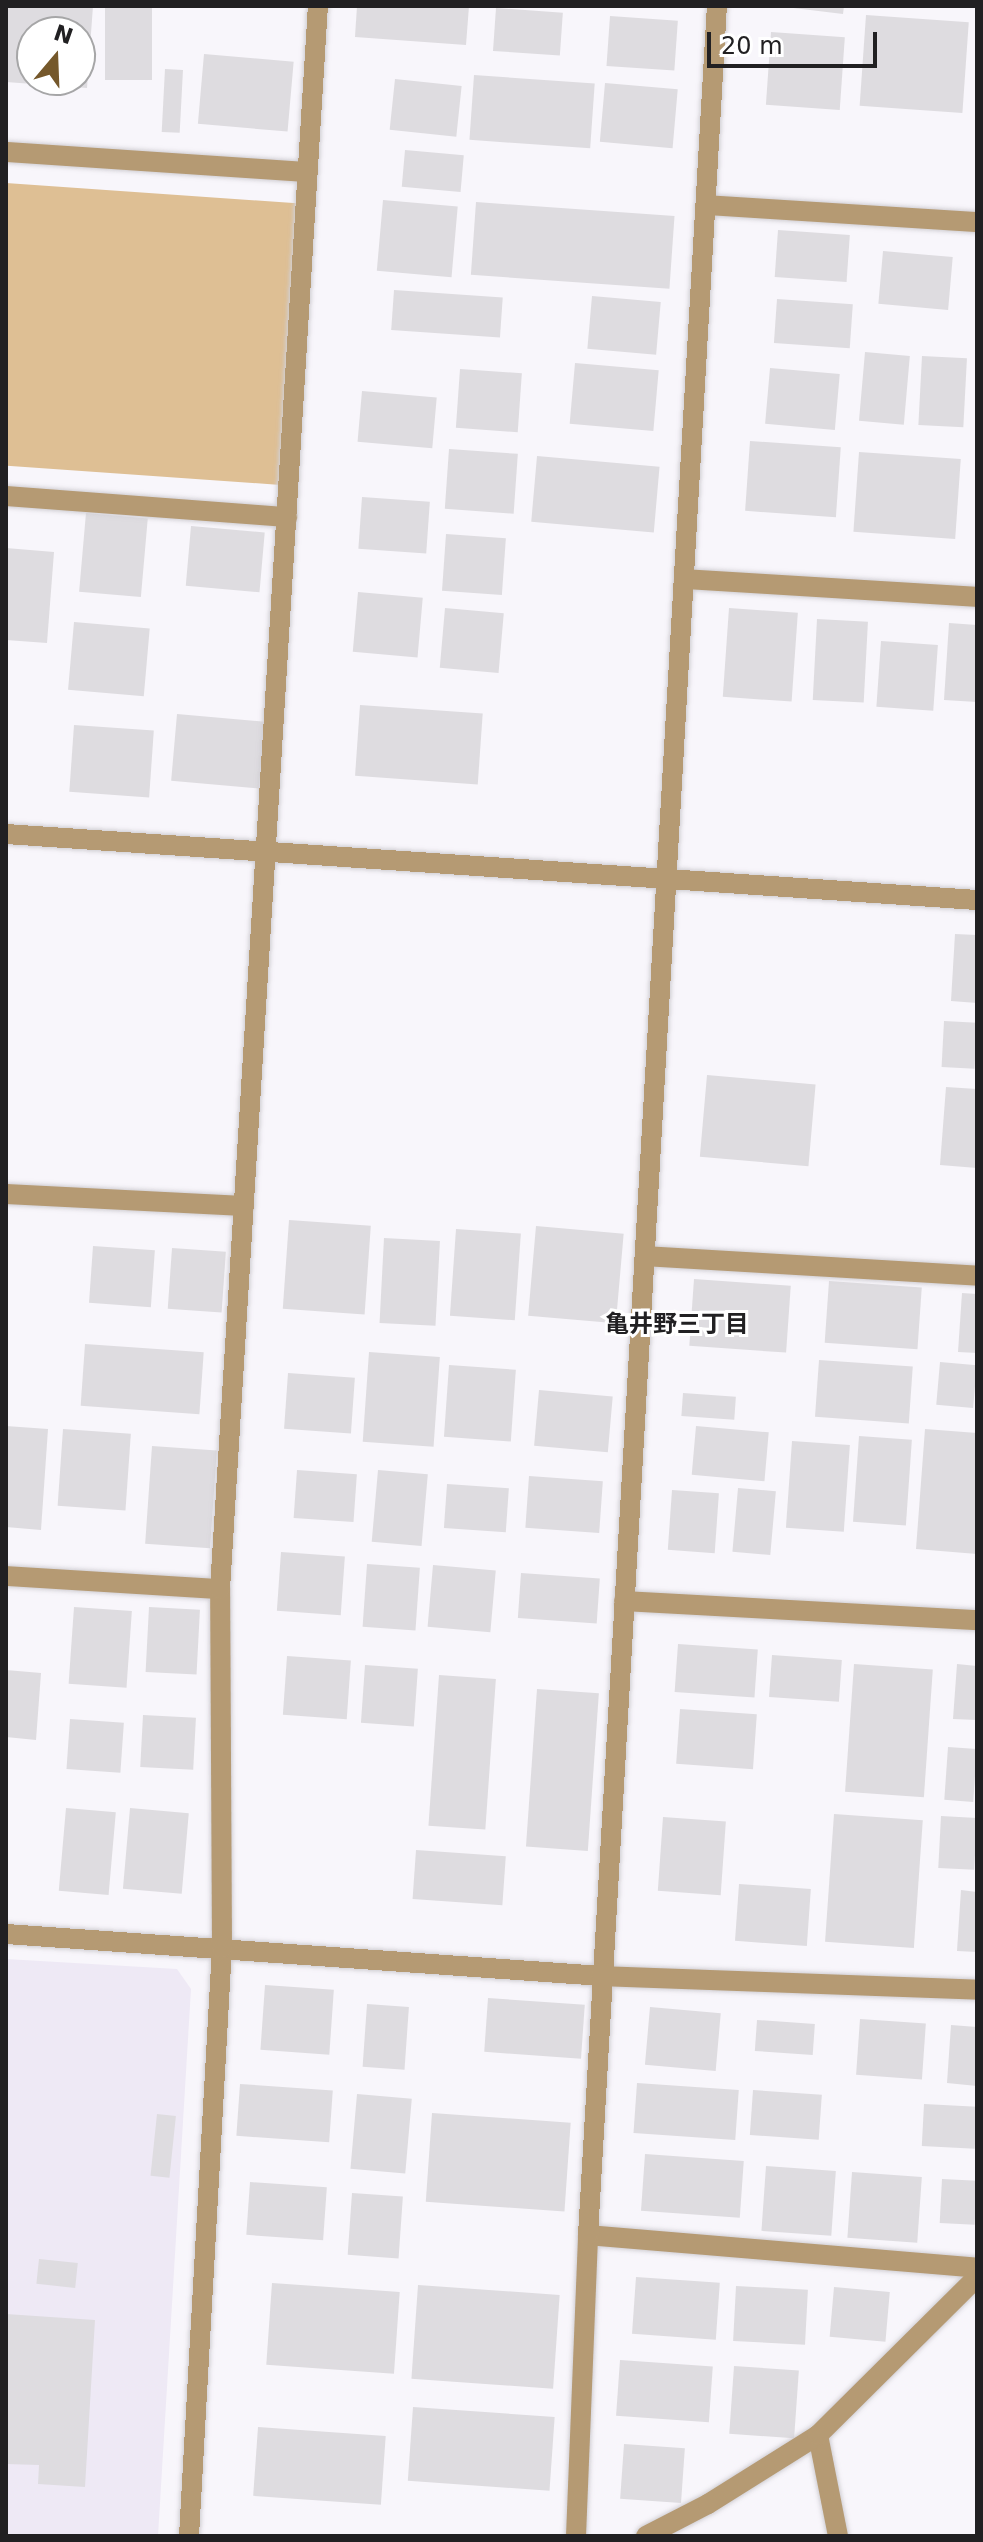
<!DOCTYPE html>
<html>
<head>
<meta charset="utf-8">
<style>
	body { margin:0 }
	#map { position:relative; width:983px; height:2542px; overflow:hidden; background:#f8f6fb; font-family:"DejaVu Sans","Noto Sans JP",sans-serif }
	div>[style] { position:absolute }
	.built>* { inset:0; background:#eee9f5 }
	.green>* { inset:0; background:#debf94; transform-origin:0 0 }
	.building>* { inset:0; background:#dedce0; transform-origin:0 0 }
	.roads { filter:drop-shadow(0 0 2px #d1cfd4) drop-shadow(0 0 2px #d1cfd4) }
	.minor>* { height:20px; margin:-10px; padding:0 10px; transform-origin:10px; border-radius:10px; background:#b59a73 }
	span { translate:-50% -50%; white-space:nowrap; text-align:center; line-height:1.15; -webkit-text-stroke:6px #fff; paint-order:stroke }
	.neighbourhood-label { font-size:24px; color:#212022; font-weight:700 }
	.frame { position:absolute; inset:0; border:8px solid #212022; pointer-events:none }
	.north { position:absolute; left:16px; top:16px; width:80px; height:80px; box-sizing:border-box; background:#fff; border:2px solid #a6a6a7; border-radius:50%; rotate:19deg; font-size:22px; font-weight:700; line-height:32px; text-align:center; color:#212022 }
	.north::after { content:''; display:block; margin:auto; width:28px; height:36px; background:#75582b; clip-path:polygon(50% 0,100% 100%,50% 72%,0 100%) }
	.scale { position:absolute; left:707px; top:32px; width:170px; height:36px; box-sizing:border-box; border:4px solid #212022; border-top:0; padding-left:10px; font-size:24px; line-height:28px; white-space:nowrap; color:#212022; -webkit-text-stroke:6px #fff; paint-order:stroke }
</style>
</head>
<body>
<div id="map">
	<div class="built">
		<i style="clip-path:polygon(6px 1959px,177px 1969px,191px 1989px,158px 2536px,6px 2536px)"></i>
	</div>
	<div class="green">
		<i style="left:6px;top:183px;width:295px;height:282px;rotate:4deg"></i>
	</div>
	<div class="building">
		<i style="clip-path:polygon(evenodd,7px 6px,93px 6px,87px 88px,6px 82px,7px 6px,32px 32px,80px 32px,80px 80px,32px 80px,32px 32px)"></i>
		<i style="left:105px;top:6px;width:47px;height:74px"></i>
		<i style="clip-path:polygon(357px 6px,469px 6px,466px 45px,355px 37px)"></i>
		<i style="clip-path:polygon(777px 6px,844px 6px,843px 14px)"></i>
		<i style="left:496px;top:8px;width:67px;height:43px;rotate:4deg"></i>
		<i style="left:866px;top:15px;width:103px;height:91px;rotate:4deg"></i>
		<i style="left:610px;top:16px;width:68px;height:50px;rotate:4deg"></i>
		<i style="left:771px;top:32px;width:74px;height:73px;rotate:4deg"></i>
		<i style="left:204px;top:54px;width:90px;height:70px;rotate:5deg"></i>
		<i style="left:165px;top:69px;width:18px;height:63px;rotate:3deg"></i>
		<i style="left:474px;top:75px;width:121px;height:65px;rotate:4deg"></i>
		<i style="left:395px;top:79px;width:67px;height:51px;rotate:6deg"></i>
		<i style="left:605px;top:83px;width:73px;height:59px;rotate:5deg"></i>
		<i style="left:405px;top:150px;width:59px;height:37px;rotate:5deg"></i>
		<i style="left:383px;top:200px;width:75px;height:71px;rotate:5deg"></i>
		<i style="left:476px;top:202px;width:199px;height:73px;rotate:4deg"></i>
		<i style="left:778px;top:230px;width:72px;height:47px;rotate:4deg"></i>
		<i style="left:883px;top:251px;width:70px;height:53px;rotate:5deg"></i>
		<i style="left:394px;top:290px;width:109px;height:40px;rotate:4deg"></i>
		<i style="left:592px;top:296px;width:69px;height:53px;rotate:5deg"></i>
		<i style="left:777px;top:299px;width:76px;height:44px;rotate:4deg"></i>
		<i style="left:865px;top:352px;width:45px;height:69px;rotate:5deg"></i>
		<i style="left:922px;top:356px;width:45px;height:69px;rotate:3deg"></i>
		<i style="left:575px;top:363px;width:84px;height:61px;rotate:5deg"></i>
		<i style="left:770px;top:368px;width:70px;height:56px;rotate:5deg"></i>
		<i style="left:460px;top:369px;width:62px;height:59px;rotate:4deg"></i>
		<i style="left:362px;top:391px;width:75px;height:51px;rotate:5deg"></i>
		<i style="left:750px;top:441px;width:91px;height:70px;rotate:4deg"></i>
		<i style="left:449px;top:449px;width:69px;height:60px;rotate:4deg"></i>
		<i style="left:859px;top:452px;width:102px;height:80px;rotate:4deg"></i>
		<i style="left:537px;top:456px;width:123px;height:66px;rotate:5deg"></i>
		<i style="left:362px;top:497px;width:68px;height:52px;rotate:4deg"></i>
		<i style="left:86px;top:513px;width:62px;height:79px;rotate:5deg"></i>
		<i style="left:191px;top:526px;width:74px;height:60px;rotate:5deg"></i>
		<i style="left:446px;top:534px;width:60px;height:57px;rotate:4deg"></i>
		<i style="clip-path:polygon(6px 548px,54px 552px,47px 643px,6px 640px)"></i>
		<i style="left:358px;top:592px;width:65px;height:60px;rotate:5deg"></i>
		<i style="left:445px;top:608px;width:59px;height:60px;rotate:5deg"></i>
		<i style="left:729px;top:608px;width:69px;height:89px;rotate:4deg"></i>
		<i style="left:817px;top:619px;width:51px;height:81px;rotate:3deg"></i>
		<i style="left:74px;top:622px;width:76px;height:68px;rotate:5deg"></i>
		<i style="clip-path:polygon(949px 623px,977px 625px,977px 702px,944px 700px)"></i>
		<i style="left:881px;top:641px;width:57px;height:66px;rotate:4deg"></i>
		<i style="left:360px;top:705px;width:123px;height:71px;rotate:4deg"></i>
		<i style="left:177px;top:714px;width:88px;height:67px;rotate:5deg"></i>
		<i style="left:74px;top:725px;width:80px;height:67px;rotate:4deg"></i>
		<i style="clip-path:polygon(955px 934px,977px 935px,977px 1003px,951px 1001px)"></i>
		<i style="left:944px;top:1021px;width:33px;height:46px;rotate:3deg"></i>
		<i style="left:707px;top:1075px;width:109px;height:82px;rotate:5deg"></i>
		<i style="clip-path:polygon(946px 1087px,977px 1089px,977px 1168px,940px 1165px)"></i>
		<i style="left:289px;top:1220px;width:82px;height:89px;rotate:4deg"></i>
		<i style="left:536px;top:1226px;width:88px;height:90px;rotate:5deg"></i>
		<i style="left:456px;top:1229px;width:65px;height:87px;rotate:4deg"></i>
		<i style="left:384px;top:1238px;width:56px;height:85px;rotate:3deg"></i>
		<i style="left:93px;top:1246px;width:62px;height:57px;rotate:4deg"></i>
		<i style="left:172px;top:1248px;width:54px;height:61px;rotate:4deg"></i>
		<i style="left:694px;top:1279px;width:97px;height:67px;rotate:4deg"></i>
		<i style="left:829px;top:1281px;width:93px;height:62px;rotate:4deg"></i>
		<i style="clip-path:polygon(962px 1293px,977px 1294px,977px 1353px,958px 1352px)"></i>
		<i style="left:85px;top:1344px;width:119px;height:62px;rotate:4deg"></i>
		<i style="left:369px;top:1352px;width:71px;height:90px;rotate:4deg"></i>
		<i style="left:819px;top:1360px;width:94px;height:57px;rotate:4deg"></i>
		<i style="left:940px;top:1362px;width:37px;height:43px;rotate:5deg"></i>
		<i style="left:449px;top:1365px;width:67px;height:72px;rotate:4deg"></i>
		<i style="left:288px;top:1373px;width:67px;height:56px;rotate:4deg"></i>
		<i style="left:539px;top:1390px;width:74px;height:56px;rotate:5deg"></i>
		<i style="left:683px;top:1393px;width:53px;height:23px;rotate:4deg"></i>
		<i style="clip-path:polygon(6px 1426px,48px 1429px,41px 1530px,6px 1527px)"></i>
		<i style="left:696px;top:1426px;width:73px;height:49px;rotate:5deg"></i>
		<i style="left:63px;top:1429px;width:68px;height:77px;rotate:4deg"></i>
		<i style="clip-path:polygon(925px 1429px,977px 1433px,977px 1554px,916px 1549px)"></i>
		<i style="left:859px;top:1436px;width:53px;height:86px;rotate:4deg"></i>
		<i style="left:792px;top:1441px;width:58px;height:87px;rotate:4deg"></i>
		<i style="left:152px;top:1446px;width:65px;height:98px;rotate:4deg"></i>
		<i style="left:297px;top:1470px;width:60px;height:48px;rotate:4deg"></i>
		<i style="left:378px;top:1470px;width:50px;height:72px;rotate:5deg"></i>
		<i style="left:529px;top:1476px;width:74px;height:52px;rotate:4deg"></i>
		<i style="left:447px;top:1484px;width:62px;height:44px;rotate:4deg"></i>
		<i style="left:738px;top:1488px;width:38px;height:64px;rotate:5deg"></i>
		<i style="left:672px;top:1490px;width:47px;height:60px;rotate:4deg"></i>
		<i style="left:281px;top:1552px;width:64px;height:59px;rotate:4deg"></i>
		<i style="left:367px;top:1564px;width:53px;height:63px;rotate:4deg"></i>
		<i style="left:433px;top:1565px;width:63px;height:62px;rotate:5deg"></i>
		<i style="left:521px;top:1573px;width:79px;height:45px;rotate:4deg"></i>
		<i style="left:74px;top:1607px;width:58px;height:77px;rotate:4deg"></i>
		<i style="left:149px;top:1607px;width:51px;height:65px;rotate:3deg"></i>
		<i style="left:678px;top:1644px;width:80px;height:48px;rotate:4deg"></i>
		<i style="left:772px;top:1655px;width:70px;height:42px;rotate:4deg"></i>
		<i style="left:287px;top:1656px;width:64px;height:59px;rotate:4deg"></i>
		<i style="left:854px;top:1664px;width:79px;height:128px;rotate:4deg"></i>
		<i style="clip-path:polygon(957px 1664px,977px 1666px,977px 1720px,953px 1719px)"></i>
		<i style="left:365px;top:1665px;width:53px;height:58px;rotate:4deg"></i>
		<i style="clip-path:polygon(6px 1670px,41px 1673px,36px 1740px,6px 1737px)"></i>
		<i style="left:439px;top:1675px;width:57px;height:151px;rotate:4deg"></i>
		<i style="left:537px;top:1689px;width:62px;height:158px;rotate:4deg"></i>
		<i style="left:680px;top:1709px;width:77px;height:55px;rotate:4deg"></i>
		<i style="left:143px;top:1715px;width:53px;height:52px;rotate:3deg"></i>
		<i style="left:70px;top:1719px;width:54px;height:50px;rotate:4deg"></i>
		<i style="left:948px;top:1747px;width:29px;height:53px;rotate:4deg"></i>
		<i style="left:66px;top:1808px;width:50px;height:83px;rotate:5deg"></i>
		<i style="left:130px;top:1808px;width:59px;height:81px;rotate:5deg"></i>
		<i style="left:834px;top:1814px;width:89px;height:128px;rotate:4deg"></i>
		<i style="left:941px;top:1816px;width:36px;height:52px;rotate:3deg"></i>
		<i style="left:663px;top:1817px;width:63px;height:74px;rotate:4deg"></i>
		<i style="left:416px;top:1850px;width:90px;height:49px;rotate:4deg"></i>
		<i style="left:739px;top:1884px;width:72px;height:57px;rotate:4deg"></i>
		<i style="clip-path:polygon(961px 1890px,977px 1892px,977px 1952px,957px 1951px)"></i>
		<i style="left:265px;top:1985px;width:69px;height:65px;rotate:4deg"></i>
		<i style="left:488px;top:1998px;width:97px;height:54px;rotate:4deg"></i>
		<i style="left:367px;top:2004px;width:42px;height:63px;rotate:4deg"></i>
		<i style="left:650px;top:2007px;width:71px;height:58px;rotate:5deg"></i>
		<i style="left:860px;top:2019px;width:66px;height:56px;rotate:4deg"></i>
		<i style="left:757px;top:2020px;width:58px;height:31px;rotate:4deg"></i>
		<i style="clip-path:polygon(951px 2025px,977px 2027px,977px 2086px,947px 2083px)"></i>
		<i style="left:637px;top:2083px;width:102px;height:50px;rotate:4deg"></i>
		<i style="left:240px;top:2084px;width:93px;height:52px;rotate:4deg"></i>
		<i style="left:753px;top:2090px;width:69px;height:45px;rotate:4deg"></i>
		<i style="left:357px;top:2094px;width:55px;height:75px;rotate:5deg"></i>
		<i style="left:924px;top:2104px;width:53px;height:42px;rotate:3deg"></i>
		<i style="left:432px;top:2113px;width:139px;height:89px;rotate:4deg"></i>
		<i style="left:157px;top:2114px;width:19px;height:62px;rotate:6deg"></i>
		<i style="left:645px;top:2154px;width:99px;height:57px;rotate:4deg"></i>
		<i style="left:766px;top:2166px;width:70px;height:65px;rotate:4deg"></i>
		<i style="left:852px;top:2172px;width:70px;height:66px;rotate:4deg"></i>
		<i style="left:942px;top:2179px;width:35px;height:44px;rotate:3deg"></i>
		<i style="left:250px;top:2182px;width:77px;height:53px;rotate:4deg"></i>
		<i style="left:352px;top:2193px;width:51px;height:62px;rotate:4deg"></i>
		<i style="left:39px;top:2259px;width:39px;height:25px;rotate:6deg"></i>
		<i style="left:636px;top:2277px;width:84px;height:57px;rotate:4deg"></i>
		<i style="left:272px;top:2283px;width:128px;height:82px;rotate:4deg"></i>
		<i style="left:418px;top:2285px;width:142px;height:94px;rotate:4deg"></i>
		<i style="left:736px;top:2286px;width:72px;height:55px;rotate:3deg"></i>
		<i style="left:834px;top:2287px;width:56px;height:50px;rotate:5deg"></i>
		<i style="clip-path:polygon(6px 2314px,95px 2320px,85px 2487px,38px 2484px,39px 2465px,6px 2464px)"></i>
		<i style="left:620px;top:2360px;width:93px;height:56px;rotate:4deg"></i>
		<i style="left:734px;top:2366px;width:65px;height:68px;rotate:4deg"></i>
		<i style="left:413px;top:2407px;width:142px;height:74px;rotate:4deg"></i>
		<i style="left:258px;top:2427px;width:128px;height:69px;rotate:4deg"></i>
		<i style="left:624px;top:2444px;width:61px;height:55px;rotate:4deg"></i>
	</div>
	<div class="roads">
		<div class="minor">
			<i style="left:6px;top:152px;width:302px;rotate:3.8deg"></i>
			<i style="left:706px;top:205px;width:272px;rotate:3.6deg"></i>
			<i style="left:6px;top:496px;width:282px;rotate:4.3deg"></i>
			<i style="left:684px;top:579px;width:294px;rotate:3.5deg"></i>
			<i style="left:6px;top:834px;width:973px;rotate:3.89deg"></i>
			<i style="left:6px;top:1194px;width:238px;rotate:2.9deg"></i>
			<i style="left:645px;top:1256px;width:333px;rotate:3.4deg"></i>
			<i style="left:6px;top:1576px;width:214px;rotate:3.5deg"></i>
			<i style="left:624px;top:1601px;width:354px;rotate:3.1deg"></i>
			<i style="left:6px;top:1934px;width:597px;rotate:4.03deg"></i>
			<i style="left:602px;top:1976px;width:375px;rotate:2.1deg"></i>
			<i style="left:588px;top:2235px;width:390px;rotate:4.8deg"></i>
			<i style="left:818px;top:2435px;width:103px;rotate:78.8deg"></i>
			<i style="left:189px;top:2536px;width:589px;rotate:-86.79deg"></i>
			<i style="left:222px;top:1948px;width:359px;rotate:-90.3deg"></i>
			<i style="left:220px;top:1589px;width:1586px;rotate:-86.46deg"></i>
			<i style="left:576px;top:2536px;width:301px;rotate:-87.7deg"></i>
			<i style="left:588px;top:2235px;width:2233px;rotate:-86.69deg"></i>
			<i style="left:646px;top:2536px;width:70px;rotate:-27.3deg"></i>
			<i style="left:708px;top:2504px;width:130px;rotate:-32.1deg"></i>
			<i style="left:818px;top:2435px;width:224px;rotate:-44.8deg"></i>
		</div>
	</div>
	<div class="neighbourhood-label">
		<span style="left:677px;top:1325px">亀井野三丁目</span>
	</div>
	<div class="frame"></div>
	<div class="north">N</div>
	<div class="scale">20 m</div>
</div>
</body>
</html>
